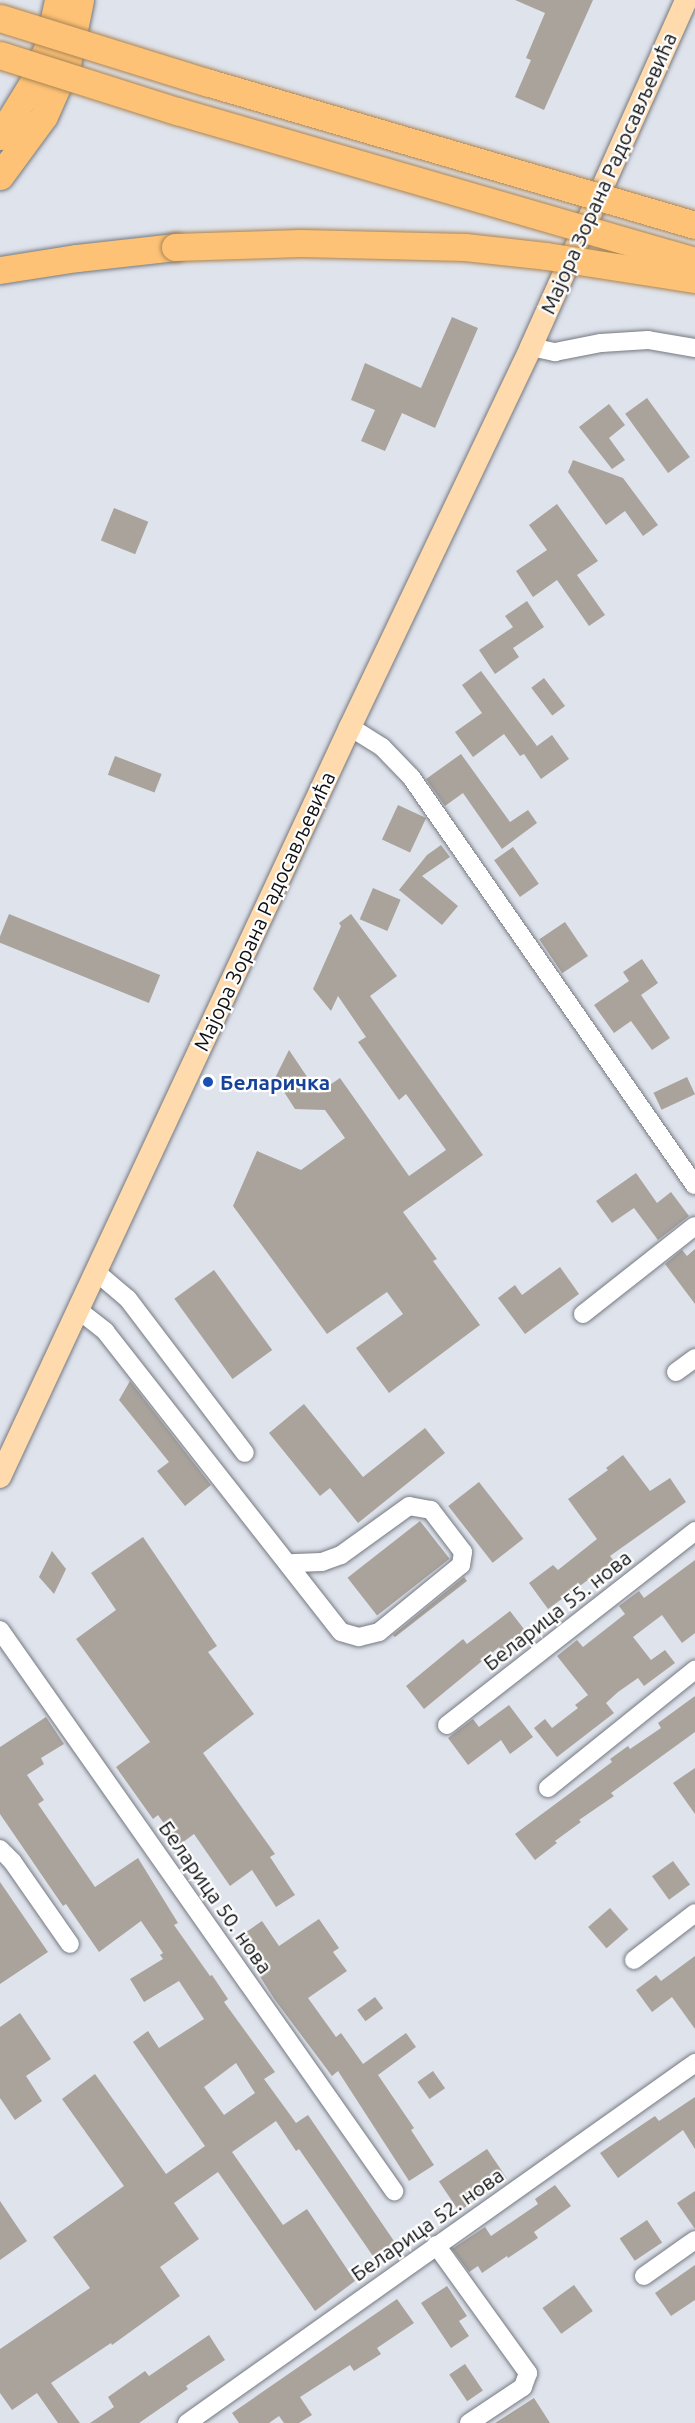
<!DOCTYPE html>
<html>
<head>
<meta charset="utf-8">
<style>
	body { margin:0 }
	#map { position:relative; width:695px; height:2423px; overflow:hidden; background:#dfe3ec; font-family:Ubuntu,sans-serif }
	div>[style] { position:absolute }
	.building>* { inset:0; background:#a9a39c; transform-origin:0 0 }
	.roads { filter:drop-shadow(0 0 2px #757981) drop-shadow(0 0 2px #757981) }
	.minor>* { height:18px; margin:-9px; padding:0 9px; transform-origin:9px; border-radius:9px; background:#fff }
	.major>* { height:22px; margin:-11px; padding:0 11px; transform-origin:11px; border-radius:11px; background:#fedaad }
	.highway>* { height:27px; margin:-13.5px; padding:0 13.5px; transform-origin:13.5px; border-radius:13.5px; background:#fdc276 }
	.bridges { filter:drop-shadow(0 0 2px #aa8453) drop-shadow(0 0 2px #aa8453) }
	.highway-bridge>* { height:27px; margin:-13.5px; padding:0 13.5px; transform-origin:13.5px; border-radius:13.5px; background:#fdc276 }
	.dots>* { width:16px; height:16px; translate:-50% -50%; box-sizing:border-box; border:3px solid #fff; border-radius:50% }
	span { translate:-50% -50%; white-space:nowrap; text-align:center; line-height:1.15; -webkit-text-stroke:4.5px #fff; paint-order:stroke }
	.street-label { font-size:21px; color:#0f1013 }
	.transit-label { font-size:21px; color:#164399; font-weight:700 }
	.left { translate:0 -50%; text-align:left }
</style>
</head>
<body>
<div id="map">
	<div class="building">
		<i style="clip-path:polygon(515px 0,593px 0,544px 110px,515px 97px,531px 60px,526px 58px,545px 13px)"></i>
		<i style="clip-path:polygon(452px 317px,478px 328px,435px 428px,402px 413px,385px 451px,361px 441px,375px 410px,351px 400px,365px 363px,421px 388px)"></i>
		<i style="left:647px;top:398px;width:73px;height:27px;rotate:54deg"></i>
		<i style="clip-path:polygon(609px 404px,625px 425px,609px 438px,625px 460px,612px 469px,579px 427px)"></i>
		<i style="clip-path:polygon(573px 460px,623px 478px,658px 525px,643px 536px,625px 511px,606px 525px,568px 472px)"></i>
		<i style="clip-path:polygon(557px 504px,598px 561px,577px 575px,605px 615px,589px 626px,557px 580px,533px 597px,516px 571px,547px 550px,529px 525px)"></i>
		<i style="left:114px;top:508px;width:37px;height:35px;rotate:22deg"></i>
		<i style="clip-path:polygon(527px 601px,544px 627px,513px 648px,519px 657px,495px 674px,479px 650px,513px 627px,505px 616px)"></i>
		<i style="clip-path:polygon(481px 671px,537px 746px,552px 735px,569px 759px,541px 779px,524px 754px,520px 756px,504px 734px,473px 757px,455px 732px,482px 713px,462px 685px)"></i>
		<i style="left:544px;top:678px;width:35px;height:16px;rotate:53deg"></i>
		<i style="clip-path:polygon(461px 754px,510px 822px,528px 810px,537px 823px,502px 849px,463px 793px,445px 806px,426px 779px)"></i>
		<i style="left:115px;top:756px;width:50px;height:20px;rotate:21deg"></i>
		<i style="left:398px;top:805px;width:31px;height:38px;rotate:25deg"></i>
		<i style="clip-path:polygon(441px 845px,450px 857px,422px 876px,458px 906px,442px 925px,399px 890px,427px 855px)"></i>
		<i style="left:513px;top:847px;width:45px;height:23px;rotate:55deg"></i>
		<i style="left:373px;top:888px;width:30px;height:34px;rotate:23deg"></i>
		<i style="left:9px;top:914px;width:163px;height:30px;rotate:22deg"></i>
		<i style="clip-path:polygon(351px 914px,397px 976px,370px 996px,483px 1155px,403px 1212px,437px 1259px,433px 1261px,480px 1325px,389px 1393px,356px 1348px,403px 1314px,387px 1292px,327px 1334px,233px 1206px,257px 1151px,301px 1170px,345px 1138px,325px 1110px,295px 1109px,275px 1078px,289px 1050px,318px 1093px,340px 1078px,409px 1176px,446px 1150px,406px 1094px,399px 1100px,358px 1042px,366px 1037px,338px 996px,331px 1011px,313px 989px,341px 926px,339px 923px)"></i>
		<i style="left:565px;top:922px;width:41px;height:31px;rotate:56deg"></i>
		<i style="clip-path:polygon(642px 959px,658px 983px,641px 995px,670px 1038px,652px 1050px,631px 1021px,614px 1033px,594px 1005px,629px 981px,623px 972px)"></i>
		<i style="left:687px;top:1077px;width:19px;height:37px;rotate:65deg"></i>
		<i style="clip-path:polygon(636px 1173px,657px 1203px,671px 1192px,689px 1216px,658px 1240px,634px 1208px,612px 1223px,596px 1201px)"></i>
		<i style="clip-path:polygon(695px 1249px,695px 1304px,665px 1264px,682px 1250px,687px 1256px)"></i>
		<i style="clip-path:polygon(560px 1267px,579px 1294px,525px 1334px,498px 1298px,515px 1285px,522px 1295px)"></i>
		<i style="left:214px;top:1270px;width:99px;height:49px;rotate:54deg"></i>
		<i style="clip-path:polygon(130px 1381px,211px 1485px,185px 1506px,157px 1471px,169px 1462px,119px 1400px)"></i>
		<i style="clip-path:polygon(304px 1404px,363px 1477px,425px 1428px,445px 1453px,358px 1523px,330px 1488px,320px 1496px,269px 1433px)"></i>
		<i style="clip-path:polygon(623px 1455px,650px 1491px,670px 1478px,686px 1502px,610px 1556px,614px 1561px,548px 1609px,529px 1583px,553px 1565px,558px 1570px,597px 1539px,568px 1499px,608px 1470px,606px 1468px)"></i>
		<i style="left:479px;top:1482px;width:72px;height:39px;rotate:52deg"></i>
		<i style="left:420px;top:1521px;width:48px;height:92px;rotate:52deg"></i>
		<i style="clip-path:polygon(143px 1537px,217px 1646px,208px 1652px,254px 1714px,203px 1753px,275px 1854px,270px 1857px,295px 1895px,276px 1907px,252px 1870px,230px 1886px,194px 1834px,179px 1845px,158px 1815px,153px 1819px,116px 1767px,150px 1742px,76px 1639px,116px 1610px,91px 1573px)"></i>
		<i style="clip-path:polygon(52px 1551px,66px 1569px,54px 1594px,39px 1577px)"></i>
		<i style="clip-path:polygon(695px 1560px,695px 1633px,682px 1643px,662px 1615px,633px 1637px,651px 1660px,665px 1650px,675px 1663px,644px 1686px,638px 1678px,618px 1692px,606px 1703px,614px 1713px,557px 1757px,534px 1728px,545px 1719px,552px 1728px,578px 1708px,575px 1705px,588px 1695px,557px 1656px,577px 1640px,583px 1647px,625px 1614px,619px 1606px,639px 1591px,644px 1598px)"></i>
		<i style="clip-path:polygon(464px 1577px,467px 1581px,395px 1637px,393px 1635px)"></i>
		<i style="clip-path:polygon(510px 1611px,527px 1633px,502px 1652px,499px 1647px,424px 1709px,406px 1686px,463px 1639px,467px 1644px)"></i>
		<i style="clip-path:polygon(695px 1696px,695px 1732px,611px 1793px,614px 1796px,579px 1820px,581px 1822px,555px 1841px,557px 1843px,535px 1860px,515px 1834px,612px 1762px,610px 1759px,628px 1746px,630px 1749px,661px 1728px,658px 1723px)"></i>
		<i style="clip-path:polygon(509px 1705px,533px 1737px,510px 1754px,501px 1740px,468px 1765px,448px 1738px,473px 1719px,479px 1727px)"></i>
		<i style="clip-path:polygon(evenodd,46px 1717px,64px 1744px,41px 1758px,44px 1764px,27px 1775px,44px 1800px,38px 1804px,95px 1887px,138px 1858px,178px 1923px,174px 1925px,210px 1976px,212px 1975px,228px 1999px,224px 2002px,275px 2072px,264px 2079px,296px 2123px,308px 2115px,396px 2244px,375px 2259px,299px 2149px,296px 2151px,276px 2121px,232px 2152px,283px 2225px,307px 2209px,355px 2281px,315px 2311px,218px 2172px,174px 2203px,199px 2239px,160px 2267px,180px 2296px,112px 2345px,111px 2343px,51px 2383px,80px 2423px,58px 2423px,37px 2393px,12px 2410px,0 2393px,0 2349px,90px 2288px,53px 2237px,124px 2186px,62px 2099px,95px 2074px,166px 2174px,205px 2146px,133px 2042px,148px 2031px,159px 2048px,204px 2019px,179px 1981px,144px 2002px,130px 1979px,163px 1959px,160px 1955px,163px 1953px,141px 1921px,99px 1952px,66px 1904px,63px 1906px,0 1814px,0 1747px,46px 1717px,236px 2063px,255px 2093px,224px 2115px,204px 2087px,236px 2063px)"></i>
		<i style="clip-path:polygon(695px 1768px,695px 1814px,673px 1783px)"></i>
		<i style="left:673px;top:1861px;width:29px;height:26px;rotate:54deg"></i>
		<i style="clip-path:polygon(0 1882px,48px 1952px,0 1984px)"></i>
		<i style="left:610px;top:1908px;width:28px;height:29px;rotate:49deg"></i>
		<i style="clip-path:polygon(319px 1919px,339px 1948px,333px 1952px,347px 1971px,308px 1998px,336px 2037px,341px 2033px,363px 2064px,406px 2033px,416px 2047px,378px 2075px,414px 2128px,411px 2130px,434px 2165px,409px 2181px,338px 2071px,332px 2076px,275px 2000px,236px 1939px,262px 1921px,279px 1946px)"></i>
		<i style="clip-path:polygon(695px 1956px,695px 2029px,672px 1997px,652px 2012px,636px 1990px,656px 1975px,661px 1981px)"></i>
		<i style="left:375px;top:1997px;width:14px;height:22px;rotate:54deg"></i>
		<i style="clip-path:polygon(20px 2013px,51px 2059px,26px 2076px,42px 2101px,15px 2120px,0 2098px,0 2027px)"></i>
		<i style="left:433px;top:2071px;width:21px;height:19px;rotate:55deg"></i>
		<i style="clip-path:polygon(695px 2097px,695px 2149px,683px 2130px,618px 2178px,600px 2153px,655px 2116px,659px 2121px)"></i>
		<i style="left:487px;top:2149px;width:36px;height:58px;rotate:56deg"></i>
		<i style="clip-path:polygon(555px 2185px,571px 2206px,534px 2232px,538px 2238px,508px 2258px,507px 2256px,482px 2273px,478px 2266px,469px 2272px,452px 2249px,485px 2227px,491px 2236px,538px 2204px,535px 2199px)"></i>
		<i style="clip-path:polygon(695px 2191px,695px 2229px,677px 2203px)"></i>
		<i style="clip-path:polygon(0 2201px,27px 2241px,0 2260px)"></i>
		<i style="left:647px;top:2220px;width:27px;height:33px;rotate:56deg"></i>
		<i style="clip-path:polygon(695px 2265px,695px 2300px,671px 2316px,655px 2293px)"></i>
		<i style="left:574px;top:2285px;width:32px;height:39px;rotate:54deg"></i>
		<i style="clip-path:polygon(447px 2286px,467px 2316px,459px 2321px,469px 2336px,451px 2348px,421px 2303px)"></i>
		<i style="clip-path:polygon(397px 2299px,414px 2323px,377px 2348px,381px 2354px,354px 2371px,350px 2365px,300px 2397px,312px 2415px,299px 2423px,284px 2423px,279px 2416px,269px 2423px,239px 2423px,232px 2413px)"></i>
		<i style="clip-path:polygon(209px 2335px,225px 2360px,186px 2386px,188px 2389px,139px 2423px,90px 2423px,114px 2407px,108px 2397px,145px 2371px,149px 2376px)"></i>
		<i style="left:465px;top:2364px;width:32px;height:19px;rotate:56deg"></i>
		<i style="clip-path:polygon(534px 2398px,550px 2423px,495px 2423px)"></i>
	</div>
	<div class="roads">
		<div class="minor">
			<i style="left:531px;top:347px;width:25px;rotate:12deg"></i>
			<i style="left:555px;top:352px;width:47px;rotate:-11.1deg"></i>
			<i style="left:601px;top:343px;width:47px;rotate:-3.7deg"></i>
			<i style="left:648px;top:340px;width:48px;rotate:9.7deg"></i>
			<i style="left:350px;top:727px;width:38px;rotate:32deg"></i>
			<i style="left:382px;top:747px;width:42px;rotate:46deg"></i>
			<i style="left:411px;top:777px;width:497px;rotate:55.2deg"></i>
			<i style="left:95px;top:1271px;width:43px;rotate:40.3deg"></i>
			<i style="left:128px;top:1299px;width:193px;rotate:52.8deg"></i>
			<i style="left:77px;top:1309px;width:36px;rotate:38deg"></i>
			<i style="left:105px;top:1331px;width:382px;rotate:51.9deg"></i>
			<i style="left:341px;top:1632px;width:19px;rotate:16deg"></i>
			<i style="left:359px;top:1637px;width:21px;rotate:-14deg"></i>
			<i style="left:379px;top:1632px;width:106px;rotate:-39.3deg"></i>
			<i style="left:461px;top:1565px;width:13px;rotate:-81deg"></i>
			<i style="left:463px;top:1552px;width:53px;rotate:-127.3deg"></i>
			<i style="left:431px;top:1510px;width:22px;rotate:-170deg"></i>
			<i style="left:409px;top:1506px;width:84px;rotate:144.2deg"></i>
			<i style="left:341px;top:1555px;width:20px;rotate:160deg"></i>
			<i style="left:322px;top:1562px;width:33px;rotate:178deg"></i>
			<i style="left:583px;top:1314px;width:142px;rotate:-38.2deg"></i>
			<i style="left:676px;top:1372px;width:24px;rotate:-36deg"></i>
			<i style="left:0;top:1630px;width:686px;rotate:54.92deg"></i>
			<i style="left:447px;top:1725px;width:315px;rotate:-38deg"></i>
			<i style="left:548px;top:1788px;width:189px;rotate:-38.8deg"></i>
			<i style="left:0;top:1849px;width:17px;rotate:45deg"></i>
			<i style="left:12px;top:1861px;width:101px;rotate:55.1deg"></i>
			<i style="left:634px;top:1960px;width:77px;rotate:-37.6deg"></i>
			<i style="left:436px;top:2245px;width:158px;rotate:54.3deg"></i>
			<i style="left:528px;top:2373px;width:15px;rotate:110deg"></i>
			<i style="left:523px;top:2387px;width:65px;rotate:146.3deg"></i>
			<i style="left:644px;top:2276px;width:62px;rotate:-35.2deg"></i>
			<i style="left:187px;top:2423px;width:623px;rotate:-35.32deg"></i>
		</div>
		<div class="major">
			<i style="left:0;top:1477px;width:828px;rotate:-64.98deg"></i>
			<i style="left:350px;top:727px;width:421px;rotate:-64.5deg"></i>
			<i style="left:531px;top:347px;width:380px;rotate:-65.9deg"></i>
		</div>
		<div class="highway">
			<i style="left:0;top:136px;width:61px;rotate:-58.4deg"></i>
			<i style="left:32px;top:84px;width:41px;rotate:-67.2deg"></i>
			<i style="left:48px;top:46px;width:47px;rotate:-77.7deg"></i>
			<i style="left:0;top:176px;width:74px;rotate:-53.7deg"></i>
			<i style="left:44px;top:116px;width:57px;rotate:-66.1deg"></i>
			<i style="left:67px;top:64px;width:65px;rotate:-78.5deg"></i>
			<i style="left:0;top:270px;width:78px;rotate:-8.9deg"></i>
			<i style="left:77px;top:258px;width:99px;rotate:-6.4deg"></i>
		</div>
	</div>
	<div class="bridges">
		<div class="highway-bridge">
			<i style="left:0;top:18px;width:216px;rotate:17.3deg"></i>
			<i style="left:206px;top:82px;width:509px;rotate:16.3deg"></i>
			<i style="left:0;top:55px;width:186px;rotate:17.6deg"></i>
			<i style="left:177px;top:111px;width:539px;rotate:16.15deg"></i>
			<i style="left:175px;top:247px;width:126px;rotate:-1.8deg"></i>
			<i style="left:301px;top:243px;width:164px;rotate:1.4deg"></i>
			<i style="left:465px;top:247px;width:81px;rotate:6.3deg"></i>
			<i style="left:546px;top:256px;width:151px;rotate:8.8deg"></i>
		</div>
	</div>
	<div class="dots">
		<i style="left:208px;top:1082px;background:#1a4fb4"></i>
	</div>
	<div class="street-label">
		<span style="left:608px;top:173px;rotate:-66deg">Мајора Зорана Радосављевића</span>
		<span style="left:264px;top:911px;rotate:-65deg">Мајора Зорана Радосављевића</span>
		<span style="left:557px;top:1610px;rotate:-38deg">Беларица 55. нова</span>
		<span style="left:216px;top:1897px;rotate:55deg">Беларица 50. нова</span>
		<span style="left:427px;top:2224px;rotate:-35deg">Беларица 52. нова</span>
	</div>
	<div class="transit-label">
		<span class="left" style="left:220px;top:1082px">Беларичка</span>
	</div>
</div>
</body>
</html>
